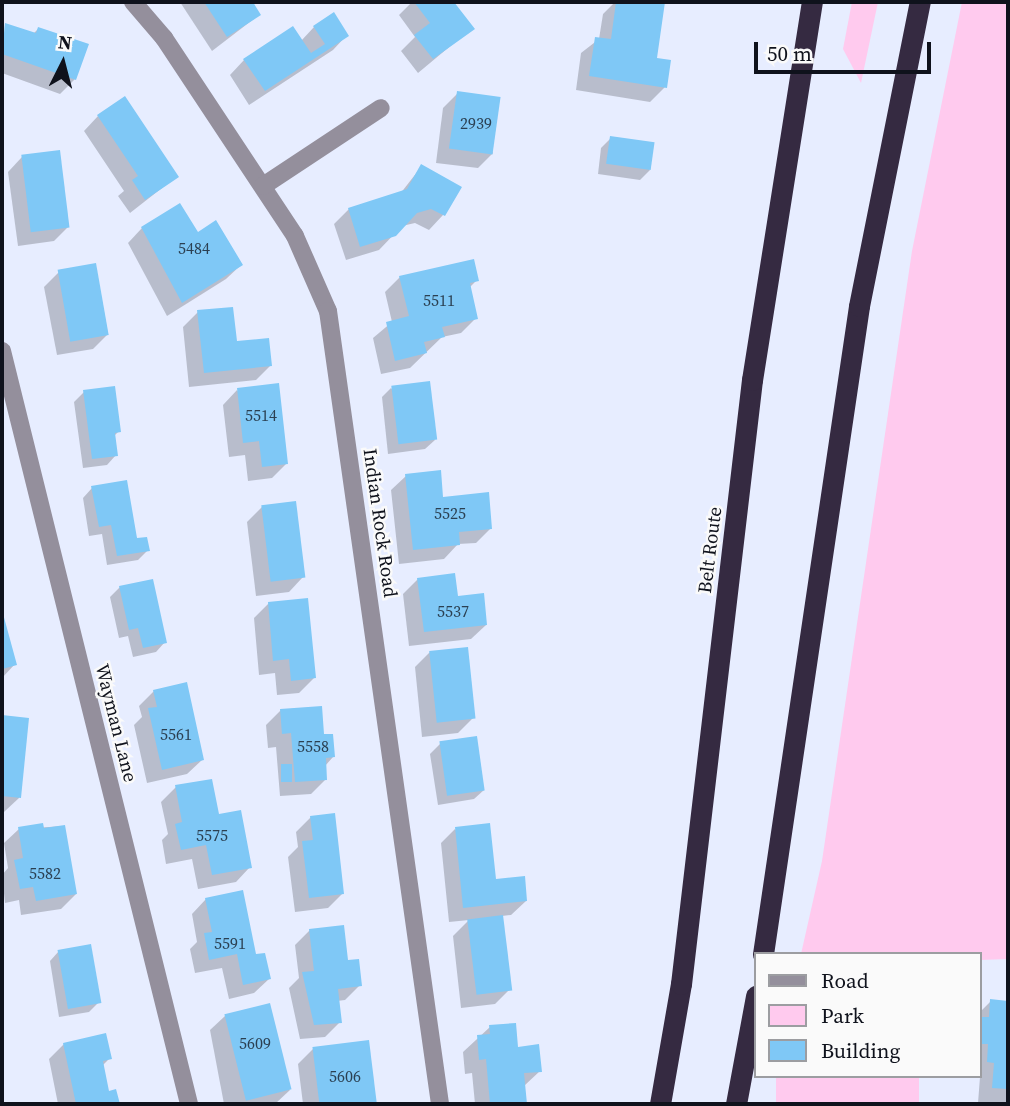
<!DOCTYPE html>
<html>
<head>
<meta charset="utf-8">
<style>
	body { margin:0 }
	#map { position:relative; width:1010px; height:1106px; overflow:hidden; background:#e7edff; font-family:"Source Serif 4",serif }
	div>[style] { position:absolute }
	.green>* { inset:0; background:#ffcaee; transform-origin:0 0 }
	.shadow>* { inset:0; background:#0003 }
	.building>* { inset:0; background:#7fc8f6; transform-origin:0 0 }
	.street>* { height:18px; margin:-9px; padding:0 9px; transform-origin:9px; border-radius:9px; background:#948f9c }
	.highway>* { height:21px; margin:-10.5px; padding:0 10.5px; transform-origin:10.5px; border-radius:10.5px; background:#352a41 }
	span { translate:-50% -50%; white-space:nowrap; text-align:center; line-height:1.15; -webkit-text-stroke:5px #fafafa; paint-order:stroke }
	.number-label { font-size:16px; color:#2b4052 }
	.number-label span { -webkit-text-stroke-width:0 }
	.street-label { font-size:19px; color:#0f121c }
	.frame { position:absolute; inset:0; border:4px solid #0f121c; pointer-events:none }
	.legend { position:absolute; left:754px; top:952px; width:228px; height:126px; box-sizing:border-box; background:#fafafa; border:2px solid #9c9da1; margin:0; padding:9px 12px; list-style:none; font-size:21px; color:#0f121c }
	.legend li { display:flex; align-items:center; gap:14px; height:35px }
	.legend b { width:35px; border:2px solid #9c9da1 }
	.north { position:absolute; left:28px; top:28px; width:70px; height:70px; -webkit-text-stroke:5px #fafafa; paint-order:stroke; rotate:6deg; font-size:19px; font-weight:700; line-height:28px; text-align:center; color:#0f121c }
	.north::after { content:''; display:block; margin:auto; width:24px; height:32px; background:#0f121c; clip-path:polygon(50% 0,100% 100%,50% 72%,0 100%) }
	.scale { position:absolute; left:754px; top:42px; width:177px; height:32px; box-sizing:border-box; border:4px solid #0f121c; border-top:0; padding-left:9px; font-size:21px; line-height:24px; white-space:nowrap; color:#0f121c; -webkit-text-stroke:5px #fafafa; paint-order:stroke }
</style>
</head>
<body>
<div id="map">
	<div class="green">
		<i style="clip-path:polygon(852px 2px,878px 2px,861px 83px,843px 49px)"></i>
		<i style="clip-path:polygon(962px 2px,1008px 2px,1008px 959px,980px 960px,980px 954px,801px 954px,822px 861px,912px 251px)"></i>
		<i style="left:776px;top:1076px;width:143px;height:28px"></i>
	</div>
	<div class="shadow">
		<i style="clip-path:polygon(180px 2px,250px 2px,259px 15px,212px 51px)"></i>
		<i style="clip-path:polygon(412px 2px,452px 2px,472px 28px,418px 73px,401px 51px,415px 37px,399px 15px)"></i>
		<i style="clip-path:polygon(615px 2px,664px 2px,655px 59px,665px 87px,650px 102px,576px 90px,581px 53px,599px 39px,603px 14px)"></i>
		<i style="clip-path:polygon(5px 25px,33px 34px,38px 29px,75px 79px,60px 94px,2px 73px)"></i>
		<i style="clip-path:polygon(314px 27px,347px 35px,333px 50px,249px 105px,230px 75px,244px 60px,301px 41px)"></i>
		<i style="clip-path:polygon(458px 93px,493px 153px,478px 168px,436px 163px,443px 108px)"></i>
		<i style="clip-path:polygon(98px 116px,176px 177px,130px 213px,118px 196px,124px 191px,84px 131px)"></i>
		<i style="clip-path:polygon(611px 138px,650px 170px,640px 180px,598px 174px,601px 148px)"></i>
		<i style="clip-path:polygon(22px 157px,69px 226px,54px 241px,18px 246px,8px 172px)"></i>
		<i style="clip-path:polygon(421px 167px,459px 188px,443px 215px,429px 230px,415px 223px,402px 226px,379px 250px,346px 260px,334px 224px,349px 209px,400px 194px)"></i>
		<i style="clip-path:polygon(142px 228px,197px 234px,241px 265px,226px 279px,167px 316px,128px 243px)"></i>
		<i style="clip-path:polygon(59px 272px,108px 334px,93px 349px,57px 355px,44px 287px)"></i>
		<i style="clip-path:polygon(400px 277px,477px 280px,469px 288px,476px 318px,461px 333px,442px 337px,410px 368px,381px 374px,373px 338px,392px 322px,385px 292px)"></i>
		<i style="clip-path:polygon(198px 312px,235px 343px,271px 365px,256px 380px,189px 387px,183px 327px)"></i>
		<i style="clip-path:polygon(391px 388px,435px 440px,425px 449px,388px 454px,382px 397px)"></i>
		<i style="clip-path:polygon(237px 390px,286px 464px,272px 478px,248px 481px,245px 455px,229px 457px,223px 405px)"></i>
		<i style="clip-path:polygon(84px 392px,119px 431px,114px 436px,116px 455px,107px 465px,83px 468px,74px 402px)"></i>
		<i style="clip-path:polygon(406px 476px,442px 499px,491px 528px,476px 543px,458px 544px,444px 559px,399px 564px,391px 490px)"></i>
		<i style="clip-path:polygon(92px 488px,148px 550px,138px 560px,107px 565px,102px 534px,89px 536px,83px 498px)"></i>
		<i style="clip-path:polygon(262px 507px,303px 577px,289px 592px,256px 596px,247px 522px)"></i>
		<i style="clip-path:polygon(418px 579px,457px 598px,486px 625px,471px 639px,409px 646px,403px 594px)"></i>
		<i style="clip-path:polygon(120px 587px,165px 642px,156px 652px,133px 657px,128px 636px,119px 638px,110px 597px)"></i>
		<i style="clip-path:polygon(269px 603px,314px 678px,299px 693px,277px 695px,275px 673px,259px 675px,254px 618px)"></i>
		<i style="clip-path:polygon(2px 614px,15px 664px,2px 678px)"></i>
		<i style="clip-path:polygon(430px 652px,473px 718px,458px 733px,422px 737px,415px 667px)"></i>
		<i style="clip-path:polygon(154px 691px,202px 760px,187px 774px,147px 783px,134px 725px,142px 717px,139px 706px)"></i>
		<i style="clip-path:polygon(281px 710px,323px 736px,333px 757px,325px 766px,326px 779px,311px 794px,280px 796px,276px 747px,268px 748px,266px 725px)"></i>
		<i style="clip-path:polygon(2px 717px,27px 719px,19px 798px,4px 812px)"></i>
		<i style="clip-path:polygon(440px 744px,484px 790px,474px 799px,438px 805px,430px 754px)"></i>
		<i style="clip-path:polygon(176px 787px,218px 816px,250px 867px,236px 882px,198px 889px,192px 859px,166px 864px,162px 840px,168px 834px,161px 802px)"></i>
		<i style="clip-path:polygon(311px 817px,343px 893px,328px 908px,295px 912px,288px 857px,298px 847px,296px 832px)"></i>
		<i style="clip-path:polygon(64px 826px,76px 894px,61px 909px,21px 915px,19px 900px,5px 903px,2px 875px,8px 868px,4px 843px,19px 829px)"></i>
		<i style="clip-path:polygon(455px 829px,494px 881px,526px 901px,511px 915px,502px 916px,510px 989px,495px 1004px,461px 1008px,453px 936px,469px 920px,449px 922px,441px 843px)"></i>
		<i style="clip-path:polygon(206px 899px,269px 979px,254px 993px,229px 999px,222px 968px,195px 973px,190px 949px,197px 942px,192px 914px)"></i>
		<i style="clip-path:polygon(310px 930px,346px 962px,360px 985px,345px 1000px,337px 1001px,340px 1022px,325px 1037px,300px 1039px,289px 988px,299px 978px,295px 945px)"></i>
		<i style="clip-path:polygon(59px 951px,99px 1002px,89px 1012px,59px 1017px,50px 961px)"></i>
		<i style="clip-path:polygon(991px 1001px,1008px 1003px,1008px 1104px,978px 1103px,980px 1077px,973px 1076px,980px 1076px,980px 1012px)"></i>
		<i style="clip-path:polygon(225px 1016px,290px 1090px,275px 1104px,224px 1104px,210px 1030px)"></i>
		<i style="clip-path:polygon(490px 1027px,540px 1071px,524px 1086px,525px 1104px,475px 1104px,472px 1073px,465px 1074px,463px 1052px)"></i>
		<i style="clip-path:polygon(368px 1042px,375px 1104px,303px 1104px,298px 1064px,313px 1049px)"></i>
		<i style="clip-path:polygon(64px 1044px,110px 1058px,102px 1066px,108px 1093px,115px 1091px,118px 1104px,58px 1104px,49px 1059px)"></i>
	</div>
	<div class="building">
		<i style="clip-path:polygon(204px 2px,253px 2px,261px 15px,227px 37px)"></i>
		<i style="clip-path:polygon(414px 2px,454px 2px,475px 29px,433px 59px,414px 35px,430px 23px)"></i>
		<i style="clip-path:polygon(616px 2px,665px 2px,657px 58px,671px 60px,667px 88px,589px 76px,595px 37px,611px 39px)"></i>
		<i style="clip-path:polygon(334px 12px,349px 36px,265px 91px,243px 59px,293px 26px,311px 53px,325px 44px,313px 26px)"></i>
		<i style="clip-path:polygon(5px 23px,36px 33px,38px 27px,89px 44px,76px 80px,2px 54px)"></i>
		<i style="left:457px;top:91px;width:44px;height:58px;rotate:8deg"></i>
		<i style="clip-path:polygon(125px 96px,179px 177px,145px 200px,132px 180px,138px 176px,97px 115px)"></i>
		<i style="left:610px;top:136px;width:45px;height:28px;rotate:8deg"></i>
		<i style="left:60px;top:150px;width:78px;height:39px;rotate:83deg"></i>
		<i style="clip-path:polygon(421px 164px,462px 187px,445px 216px,431px 209px,417px 213px,396px 236px,360px 247px,348px 208px,407px 189px)"></i>
		<i style="clip-path:polygon(180px 203px,198px 232px,216px 220px,243px 265px,182px 303px,141px 227px)"></i>
		<i style="clip-path:polygon(474px 259px,479px 281px,470px 283px,478px 319px,442px 327px,445px 337px,424px 342px,427px 353px,395px 361px,386px 322px,409px 316px,399px 276px)"></i>
		<i style="left:96px;top:263px;width:73px;height:39px;rotate:80deg"></i>
		<i style="clip-path:polygon(233px 307px,237px 341px,269px 338px,272px 366px,204px 373px,197px 310px)"></i>
		<i style="left:430px;top:381px;width:59px;height:39px;rotate:83deg"></i>
		<i style="clip-path:polygon(279px 383px,288px 464px,262px 467px,259px 441px,243px 443px,237px 388px)"></i>
		<i style="clip-path:polygon(115px 386px,121px 432px,115px 433px,118px 456px,92px 459px,83px 390px)"></i>
		<i style="clip-path:polygon(441px 470px,443px 497px,489px 492px,492px 529px,459px 532px,460px 545px,413px 550px,405px 474px)"></i>
		<i style="clip-path:polygon(127px 480px,137px 538px,147px 537px,150px 551px,117px 556px,111px 525px,99px 527px,91px 486px)"></i>
		<i style="left:296px;top:501px;width:77px;height:35px;rotate:83deg"></i>
		<i style="clip-path:polygon(455px 573px,458px 596px,484px 593px,487px 625px,424px 632px,417px 578px)"></i>
		<i style="clip-path:polygon(153px 579px,167px 643px,143px 648px,138px 628px,129px 630px,119px 586px)"></i>
		<i style="clip-path:polygon(308px 598px,316px 678px,291px 681px,289px 659px,273px 661px,268px 602px)"></i>
		<i style="clip-path:polygon(2px 610px,17px 665px,2px 669px)"></i>
		<i style="left:468px;top:647px;width:72px;height:39px;rotate:84deg"></i>
		<i style="clip-path:polygon(187px 682px,204px 760px,162px 770px,148px 708px,157px 707px,153px 690px)"></i>
		<i style="clip-path:polygon(322px 706px,324px 734px,333px 734px,335px 757px,326px 758px,327px 780px,295px 782px,291px 733px,282px 734px,280px 709px)"></i>
		<i style="clip-path:polygon(2px 715px,29px 718px,21px 798px,2px 796px)"></i>
		<i style="left:477px;top:736px;width:55px;height:38px;rotate:82deg"></i>
		<i style="left:281px;top:764px;width:11px;height:18px"></i>
		<i style="clip-path:polygon(212px 779px,219px 814px,241px 810px,252px 868px,212px 875px,206px 845px,181px 850px,175px 824px,182px 822px,175px 785px)"></i>
		<i style="clip-path:polygon(335px 813px,344px 894px,309px 898px,302px 841px,313px 840px,310px 816px)"></i>
		<i style="clip-path:polygon(43px 823px,44px 828px,65px 825px,77px 894px,36px 901px,33px 887px,20px 889px,14px 860px,23px 858px,18px 827px)"></i>
		<i style="clip-path:polygon(490px 823px,496px 879px,525px 876px,527px 901px,463px 908px,455px 827px)"></i>
		<i style="clip-path:polygon(243px 890px,256px 954px,265px 953px,271px 979px,243px 985px,237px 954px,209px 960px,204px 933px,212px 932px,205px 898px)"></i>
		<i style="left:503px;top:915px;width:76px;height:36px;rotate:83deg"></i>
		<i style="clip-path:polygon(344px 925px,348px 960px,359px 959px,362px 986px,338px 989px,342px 1023px,314px 1025px,302px 972px,314px 971px,309px 929px)"></i>
		<i style="left:91px;top:944px;width:60px;height:34px;rotate:80deg"></i>
		<i style="clip-path:polygon(990px 999px,1008px 1001px,1008px 1089px,992px 1088px,994px 1063px,987px 1062px,988px 1044px,980px 1044px,980px 1017px,989px 1017px)"></i>
		<i style="left:270px;top:1003px;width:89px;height:47px;rotate:76deg"></i>
		<i style="clip-path:polygon(516px 1023px,518px 1047px,539px 1044px,542px 1072px,524px 1073px,527px 1104px,490px 1104px,486px 1059px,479px 1060px,477px 1035px,490px 1034px,489px 1025px)"></i>
		<i style="clip-path:polygon(106px 1033px,112px 1059px,103px 1061px,109px 1091px,116px 1089px,120px 1104px,76px 1104px,63px 1043px)"></i>
		<i style="left:369px;top:1040px;width:64px;height:57px;rotate:83deg"></i>
	</div>
	<div class="street">
		<i style="left:133px;top:2px;width:48px;rotate:49.3deg"></i>
		<i style="left:164px;top:38px;width:237px;rotate:56.5deg"></i>
		<i style="left:295px;top:236px;width:82px;rotate:66.3deg"></i>
		<i style="left:328px;top:311px;width:801px;rotate:81.96deg"></i>
		<i style="left:263px;top:186px;width:141px;rotate:-33.5deg"></i>
		<i style="left:2px;top:351px;width:776px;rotate:76.05deg"></i>
	</div>
	<div class="highway">
		<i style="left:763px;top:954px;width:655px;rotate:-81.57deg"></i>
		<i style="left:859px;top:306px;width:310px;rotate:-78.7deg"></i>
		<i style="left:660px;top:1104px;width:122px;rotate:-80.1deg"></i>
		<i style="left:681px;top:984px;width:608px;rotate:-83.3deg"></i>
		<i style="left:752px;top:380px;width:383px;rotate:-81deg"></i>
		<i style="left:736px;top:1104px;width:110px;rotate:-79.5deg"></i>
	</div>
	<div class="number-label">
		<span style="left:476px;top:123px">2939</span>
		<span style="left:194px;top:248px">5484</span>
		<span style="left:439px;top:300px">5511</span>
		<span style="left:261px;top:415px">5514</span>
		<span style="left:450px;top:513px">5525</span>
		<span style="left:453px;top:611px">5537</span>
		<span style="left:176px;top:734px">5561</span>
		<span style="left:313px;top:746px">5558</span>
		<span style="left:212px;top:835px">5575</span>
		<span style="left:45px;top:873px">5582</span>
		<span style="left:230px;top:943px">5591</span>
		<span style="left:255px;top:1043px">5609</span>
		<span style="left:345px;top:1076px">5606</span>
	</div>
	<div class="street-label">
		<span style="left:380px;top:523px;rotate:82deg">Indian Rock Road</span>
		<span style="left:710px;top:550px;rotate:-83deg">Belt Route</span>
		<span style="left:116px;top:723px;rotate:76deg">Wayman Lane</span>
	</div>
	<div class="frame"></div>
	<ul class="legend">
	<li><b style="height:9px;background:#948f9c"></b>Road</li>
	<li><b style="height:19px;background:#ffcaee"></b>Park</li>
	<li><b style="height:19px;background:#7fc8f6"></b>Building</li>
	</ul>
	<div class="north">N</div>
	<div class="scale">50 m</div>
</div>
</body>
</html>
